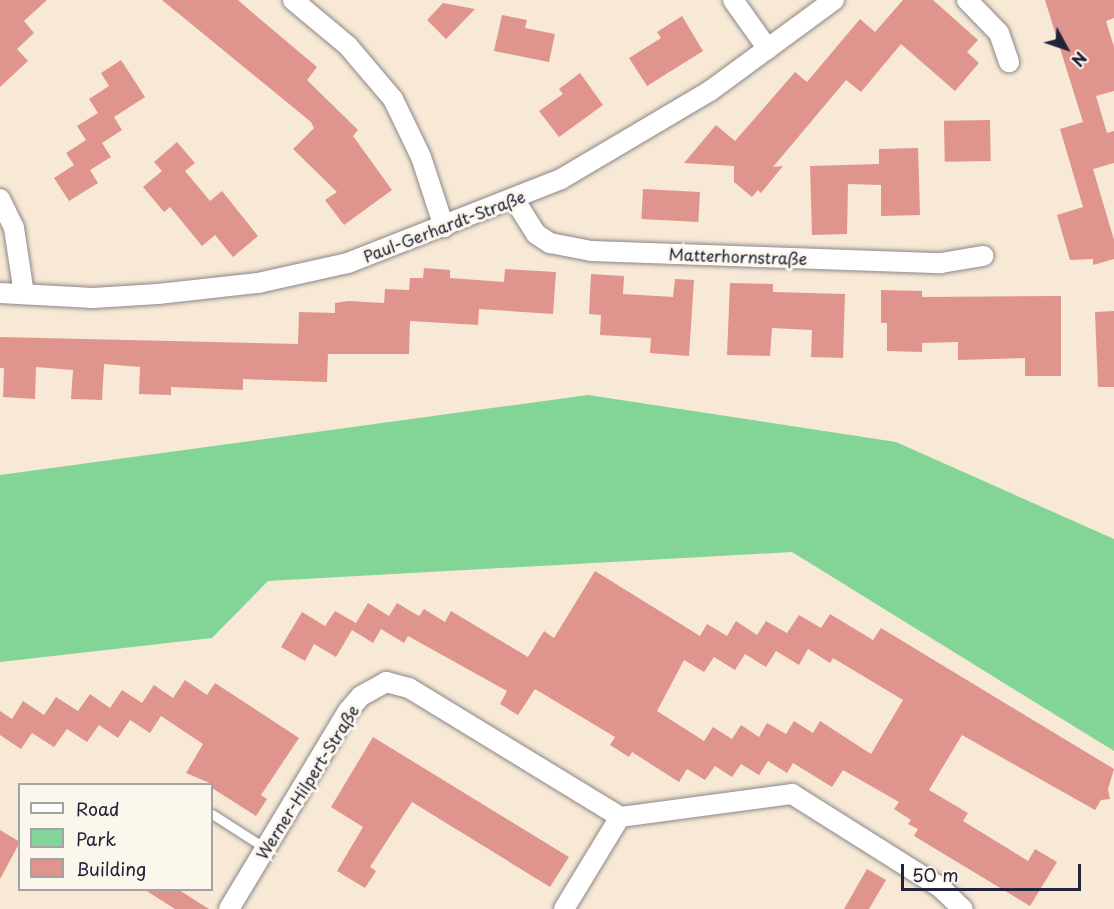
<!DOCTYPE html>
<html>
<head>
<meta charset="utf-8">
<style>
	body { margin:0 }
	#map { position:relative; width:1114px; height:909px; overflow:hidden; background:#f7e9d5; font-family:"Playpen Sans",sans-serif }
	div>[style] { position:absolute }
	.green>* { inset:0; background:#83d597 }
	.building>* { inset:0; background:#e0948e; transform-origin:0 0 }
	.roads { filter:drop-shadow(0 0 2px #8c8688) drop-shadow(0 0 2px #8c8688) }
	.lane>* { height:9px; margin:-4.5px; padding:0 4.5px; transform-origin:4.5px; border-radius:4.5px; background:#fff }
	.street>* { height:20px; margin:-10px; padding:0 10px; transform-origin:10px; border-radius:10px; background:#fff }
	span { translate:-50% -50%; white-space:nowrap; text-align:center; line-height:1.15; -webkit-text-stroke:6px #fbf7ec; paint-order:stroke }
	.street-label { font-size:16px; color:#22223b }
	.legend { position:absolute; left:18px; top:783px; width:195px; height:108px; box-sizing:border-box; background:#fbf7ec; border:2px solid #a4a2a5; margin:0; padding:8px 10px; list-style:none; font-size:18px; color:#22223b }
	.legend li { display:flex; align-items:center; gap:12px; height:30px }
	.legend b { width:30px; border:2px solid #a4a2a5 }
	.north { position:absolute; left:1036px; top:18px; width:60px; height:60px; -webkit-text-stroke:4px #fbf7ec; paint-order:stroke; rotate:130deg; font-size:16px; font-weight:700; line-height:24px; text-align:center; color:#22223b }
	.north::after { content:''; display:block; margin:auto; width:21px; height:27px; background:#22223b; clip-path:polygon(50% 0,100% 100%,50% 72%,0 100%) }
	.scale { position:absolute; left:901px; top:864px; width:180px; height:27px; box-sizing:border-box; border:3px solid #22223b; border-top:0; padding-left:8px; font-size:18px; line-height:21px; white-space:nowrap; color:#22223b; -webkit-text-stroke:4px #fbf7ec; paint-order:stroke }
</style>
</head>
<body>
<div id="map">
	<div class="green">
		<i style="clip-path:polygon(588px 395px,896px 442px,1114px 539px,1114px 751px,792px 552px,268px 581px,212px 638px,0 662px,0 475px)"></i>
	</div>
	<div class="building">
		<i style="clip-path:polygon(0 0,47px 0,24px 21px,34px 33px,17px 49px,28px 61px,0 87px)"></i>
		<i style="clip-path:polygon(162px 0,238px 0,247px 8px,317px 67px,307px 80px,358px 130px,353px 136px,392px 190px,344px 225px,325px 200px,337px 192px,293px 149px,314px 128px,311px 122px)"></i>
		<i style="clip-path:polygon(903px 0,933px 0,978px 40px,967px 52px,979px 63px,955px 91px,901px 44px,861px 92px,846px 80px,773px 167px,783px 166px,761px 193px,758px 190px,752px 197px,734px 182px,734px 166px,684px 163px,716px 125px,735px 141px,795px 72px,807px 82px,860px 19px,875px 32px)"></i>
		<i style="clip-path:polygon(1045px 0,1114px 0,1114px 18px,1106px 21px,1114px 47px,1114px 91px,1096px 96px,1107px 133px,1114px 131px,1114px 163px,1093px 169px,1114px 240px,1114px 259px,1093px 265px,1093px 259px,1070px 260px,1057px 215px,1083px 207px,1060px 129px,1083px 122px)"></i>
		<i style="clip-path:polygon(443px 3px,475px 9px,446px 39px,427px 20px)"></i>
		<i style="clip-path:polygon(502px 15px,527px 20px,525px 28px,555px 34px,549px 62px,494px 51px)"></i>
		<i style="clip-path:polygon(682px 16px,703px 51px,647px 86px,629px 58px,661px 38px,657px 32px)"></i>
		<i style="clip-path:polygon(121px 60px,145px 97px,114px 117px,122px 130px,102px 143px,111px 157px,90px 170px,98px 183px,69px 201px,54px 178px,74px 165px,66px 153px,86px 140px,77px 126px,98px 113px,89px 99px,109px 86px,101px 73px)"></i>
		<i style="clip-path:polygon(580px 73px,603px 105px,559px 137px,539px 111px,563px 94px,559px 89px)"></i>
		<i style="left:990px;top:120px;width:41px;height:46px;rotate:89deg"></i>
		<i style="clip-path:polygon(177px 142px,195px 163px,185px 171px,210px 201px,222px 191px,258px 236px,233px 257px,215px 235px,202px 246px,170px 207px,164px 212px,143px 187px,162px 171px,154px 162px)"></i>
		<i style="clip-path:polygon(918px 148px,920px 215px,881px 216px,881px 185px,848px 184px,847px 234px,812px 235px,810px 166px,879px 164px,879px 149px)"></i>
		<i style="left:643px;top:189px;width:57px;height:30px;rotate:3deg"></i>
		<i style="clip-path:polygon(424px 268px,450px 270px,450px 278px,504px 282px,505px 269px,556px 272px,553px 314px,479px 309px,478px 325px,410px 321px,409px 354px,328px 354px,327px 382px,243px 379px,243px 390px,171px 387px,171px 395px,139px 394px,140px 367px,104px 364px,102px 400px,71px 399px,73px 370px,36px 367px,35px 399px,3px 397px,4px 368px,0 368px,0 337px,298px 344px,299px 312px,335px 313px,335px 303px,348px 301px,384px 303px,385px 289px,409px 290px,410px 278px,423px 278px)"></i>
		<i style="clip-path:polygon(591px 274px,624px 276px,623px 294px,673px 297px,675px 279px,694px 280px,689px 356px,650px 353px,651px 338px,600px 335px,601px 315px,589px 314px)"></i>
		<i style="clip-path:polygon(730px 283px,773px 284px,773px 292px,845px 294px,843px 358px,811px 357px,812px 330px,772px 328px,770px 356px,727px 355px)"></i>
		<i style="clip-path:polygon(881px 290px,922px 291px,922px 297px,1061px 296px,1061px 376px,1025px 376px,1025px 358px,958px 360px,958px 342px,922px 343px,922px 352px,887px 351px,887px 323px,881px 323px)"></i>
		<i style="clip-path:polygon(1114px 311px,1114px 387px,1098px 387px,1095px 312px)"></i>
		<i style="clip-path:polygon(evenodd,595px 571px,700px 636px,707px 624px,727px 636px,736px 621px,757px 635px,766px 621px,787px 633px,799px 615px,821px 628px,830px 614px,873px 640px,881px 628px,1114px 769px,1108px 789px,1110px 799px,1101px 800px,1095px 810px,962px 735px,929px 790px,968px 813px,963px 821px,1028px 861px,1035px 849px,1057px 862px,1030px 906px,914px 836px,918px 829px,908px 824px,911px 820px,894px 809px,899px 802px,843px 770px,832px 787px,793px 763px,787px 773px,768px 761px,759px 775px,741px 764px,732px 777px,715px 766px,705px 780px,687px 769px,679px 782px,632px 752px,629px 757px,610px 745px,615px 737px,535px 689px,518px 715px,500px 704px,507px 691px,408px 636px,404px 643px,381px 629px,373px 643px,352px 630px,336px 657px,314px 644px,305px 661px,281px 647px,302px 612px,325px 626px,335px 611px,356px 623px,368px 603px,389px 616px,397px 603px,419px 616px,424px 609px,445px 622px,451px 611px,528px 657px,544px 631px,554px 638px,595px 571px,808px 649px,830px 663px,833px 658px,903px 700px,871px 754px,820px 721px,813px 733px,794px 721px,786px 734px,767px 723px,759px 737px,741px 725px,732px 739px,713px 727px,704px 741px,657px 711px,684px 660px,704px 672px,714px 657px,735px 670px,745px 654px,766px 667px,776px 651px,799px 665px,808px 649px)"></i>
		<i style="clip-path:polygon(185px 680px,207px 695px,215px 683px,299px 738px,261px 795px,267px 799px,256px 816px,212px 788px,212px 784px,186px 773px,203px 744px,161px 716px,150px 733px,130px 720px,118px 738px,99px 725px,87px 742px,67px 729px,54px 747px,32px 733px,21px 749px,0 735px,0 711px,12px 719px,23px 701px,44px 715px,56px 697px,78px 711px,90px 694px,110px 708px,122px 690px,142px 703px,154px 685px,173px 698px)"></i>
		<i style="clip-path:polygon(373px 737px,569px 857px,550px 887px,412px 802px,370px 867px,376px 871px,365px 888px,337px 871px,363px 827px,331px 807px)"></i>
		<i style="clip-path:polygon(0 830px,20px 842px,0 879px)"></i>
		<i style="clip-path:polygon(867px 869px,886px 880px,869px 909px,844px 909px)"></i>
		<i style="clip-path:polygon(145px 890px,179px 890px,209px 909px,175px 909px)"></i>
	</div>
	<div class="roads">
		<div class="lane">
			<i style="left:212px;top:814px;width:63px;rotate:32.7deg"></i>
		</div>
		<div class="street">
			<i style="left:293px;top:0;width:72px;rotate:39.9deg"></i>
			<i style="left:348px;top:46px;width:70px;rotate:49.7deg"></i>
			<i style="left:393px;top:99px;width:64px;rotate:64.2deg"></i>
			<i style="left:421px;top:157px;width:74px;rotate:71.8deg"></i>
			<i style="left:733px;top:0;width:60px;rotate:54.5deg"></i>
			<i style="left:967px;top:0;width:46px;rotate:45.9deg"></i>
			<i style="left:999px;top:33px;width:31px;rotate:71deg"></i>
			<i style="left:0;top:199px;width:32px;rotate:64deg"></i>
			<i style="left:14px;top:228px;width:67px;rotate:81.4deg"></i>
			<i style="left:514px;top:199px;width:41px;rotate:57.8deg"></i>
			<i style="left:536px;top:234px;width:17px;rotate:33deg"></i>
			<i style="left:550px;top:243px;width:42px;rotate:11deg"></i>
			<i style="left:591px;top:251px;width:350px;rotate:2deg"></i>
			<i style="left:941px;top:263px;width:43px;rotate:-9.5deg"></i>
			<i style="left:0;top:293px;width:93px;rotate:3.1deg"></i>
			<i style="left:93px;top:298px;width:65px;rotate:-3.5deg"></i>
			<i style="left:158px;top:294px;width:101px;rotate:-6.3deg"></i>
			<i style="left:258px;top:283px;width:92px;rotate:-12.5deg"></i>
			<i style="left:348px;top:263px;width:229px;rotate:-21.5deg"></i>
			<i style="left:561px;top:179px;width:173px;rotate:-30.6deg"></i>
			<i style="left:710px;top:91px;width:154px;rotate:-36.3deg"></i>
			<i style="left:229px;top:909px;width:231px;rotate:-59deg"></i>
			<i style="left:348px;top:711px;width:20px;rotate:-49deg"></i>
			<i style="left:361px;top:696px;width:29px;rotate:-29deg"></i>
			<i style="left:386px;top:682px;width:24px;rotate:15deg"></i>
			<i style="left:409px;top:688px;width:247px;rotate:31.4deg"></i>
			<i style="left:564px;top:909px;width:108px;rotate:-58.7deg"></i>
			<i style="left:620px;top:817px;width:174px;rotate:-7.6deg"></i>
			<i style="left:792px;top:794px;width:176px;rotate:32.2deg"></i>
			<i style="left:941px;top:888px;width:30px;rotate:44deg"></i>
		</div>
	</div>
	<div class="street-label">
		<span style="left:444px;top:226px;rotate:-21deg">Paul-Gerhardt-Straße</span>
		<span style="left:738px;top:256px;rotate:2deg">Matterhornstraße</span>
		<span style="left:307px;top:782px;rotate:-58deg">Werner-Hilpert-Straße</span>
	</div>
	<ul class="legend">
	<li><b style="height:8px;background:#fff"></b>Road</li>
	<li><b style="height:16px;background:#83d597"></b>Park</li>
	<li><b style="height:16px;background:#e0948e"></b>Building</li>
	</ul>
	<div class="north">N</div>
	<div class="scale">50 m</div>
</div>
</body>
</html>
